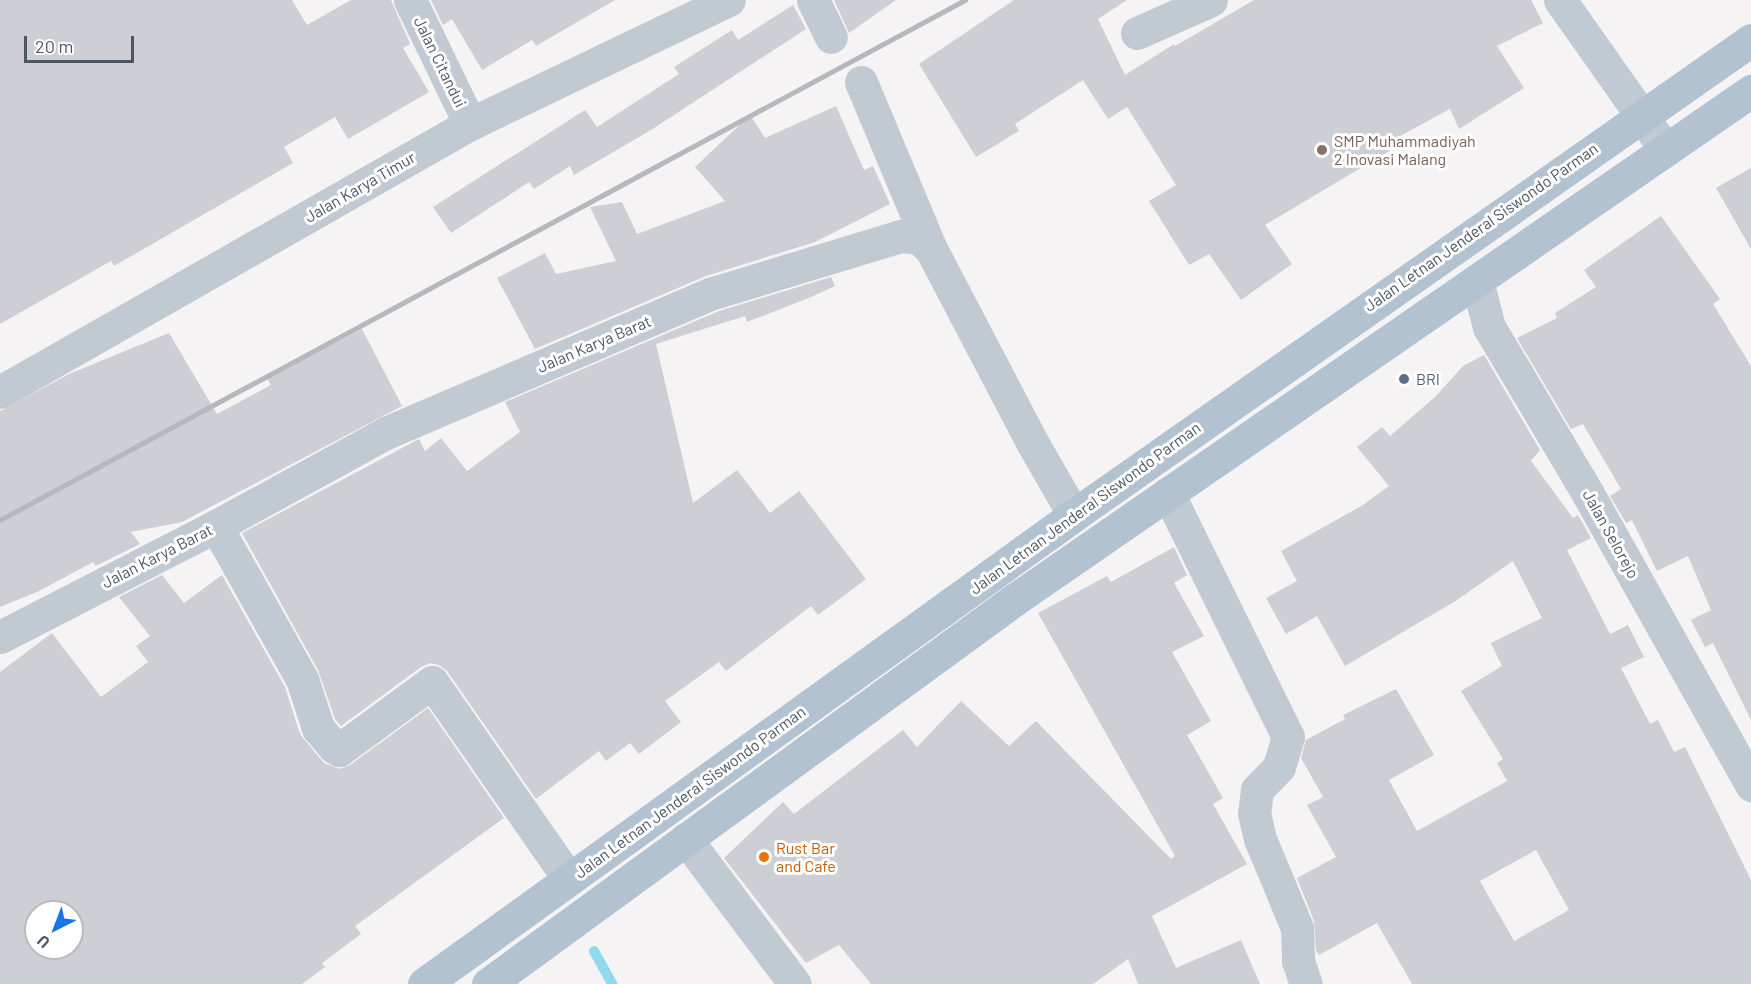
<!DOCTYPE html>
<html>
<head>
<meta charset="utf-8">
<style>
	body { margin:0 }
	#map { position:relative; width:1751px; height:984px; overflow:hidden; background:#f5f3f3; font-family:Barlow,sans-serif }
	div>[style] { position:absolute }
	.stream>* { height:10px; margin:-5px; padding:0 5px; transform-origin:5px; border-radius:5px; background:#90daee }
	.building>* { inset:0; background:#cdcfd5 }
	.minor>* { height:33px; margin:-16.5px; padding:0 16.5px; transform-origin:16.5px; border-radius:16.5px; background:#c1cad2 }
	.major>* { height:33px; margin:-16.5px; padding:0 16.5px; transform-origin:16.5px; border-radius:16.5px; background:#b3c2d1 }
	.rail>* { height:4.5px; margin:-2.25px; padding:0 2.25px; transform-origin:2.25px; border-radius:2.25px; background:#b5b8bd }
	.dots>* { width:16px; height:16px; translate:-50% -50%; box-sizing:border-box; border:3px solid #fff; border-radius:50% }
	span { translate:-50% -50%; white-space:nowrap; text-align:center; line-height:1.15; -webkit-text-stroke:6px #fff; paint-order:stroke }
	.street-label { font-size:16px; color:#4a5661 }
	.education-label { font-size:16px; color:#785e54 }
	.left { translate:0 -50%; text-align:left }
	.service-label { font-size:16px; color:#4e5e75 }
	.food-label { font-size:16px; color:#c56008 }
	.north { position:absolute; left:24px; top:900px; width:60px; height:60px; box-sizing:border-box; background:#fff; border:2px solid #b7bbc0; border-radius:50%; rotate:222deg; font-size:16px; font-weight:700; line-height:24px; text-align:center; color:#4a5661 }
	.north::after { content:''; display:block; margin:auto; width:21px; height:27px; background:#1a73e8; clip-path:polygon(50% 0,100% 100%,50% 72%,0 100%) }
	.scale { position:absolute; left:24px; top:36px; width:110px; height:27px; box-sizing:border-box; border:3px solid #4a5661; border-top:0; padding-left:8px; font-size:18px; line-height:21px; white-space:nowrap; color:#4a5661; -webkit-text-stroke:4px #fff; paint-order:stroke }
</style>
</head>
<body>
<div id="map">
	<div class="stream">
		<i style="left:594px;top:951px;width:38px;rotate:61deg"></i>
	</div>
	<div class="building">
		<i style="clip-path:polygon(0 0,292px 0,307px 25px,351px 0,391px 0,410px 44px,403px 48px,429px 92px,348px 139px,335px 117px,284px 147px,293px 163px,114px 266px,111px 261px,0 324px)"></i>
		<i style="clip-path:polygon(431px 0,615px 0,536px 46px,532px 40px,482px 70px,452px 19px,443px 25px)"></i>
		<i style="clip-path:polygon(834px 0,896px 0,849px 33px)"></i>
		<i style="clip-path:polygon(1014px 0,1127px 0,1098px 19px,1125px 75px,1174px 44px,1175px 46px,1254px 0,1531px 0,1543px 23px,1497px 46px,1524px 88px,1459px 129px,1450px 109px,1387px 143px,1391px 150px,1265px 225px,1292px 264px,1241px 300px,1209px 254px,1189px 265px,1149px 201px,1176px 185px,1127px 107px,1108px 119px,1083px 80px,1015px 124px,1019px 131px,976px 157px,919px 64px)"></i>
		<i style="clip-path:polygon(793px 5px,806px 29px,651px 130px,574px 175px,570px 166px,534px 189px,529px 182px,451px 233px,433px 207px,585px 110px,597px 127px,679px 74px,674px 67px,732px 30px,738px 40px)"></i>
		<i style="clip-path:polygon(836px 106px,864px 170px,873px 166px,890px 204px,815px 242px,706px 276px,535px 349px,497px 278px,545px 253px,556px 274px,616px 261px,590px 207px,622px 202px,637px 234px,725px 201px,695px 167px,750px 115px,765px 138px)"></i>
		<i style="clip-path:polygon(1751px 168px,1751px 249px,1716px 188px)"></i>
		<i style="clip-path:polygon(1661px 216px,1720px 299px,1713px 304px,1751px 366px,1751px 720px,1713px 643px,1705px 647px,1691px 620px,1711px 610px,1688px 556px,1657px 571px,1632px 520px,1626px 523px,1610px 496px,1621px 489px,1583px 424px,1571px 429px,1517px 338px,1557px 318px,1555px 313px,1596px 287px,1584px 270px)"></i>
		<i style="clip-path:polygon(831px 277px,835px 286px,811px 297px,747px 322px,745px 316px,656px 344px,693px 503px,737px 470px,770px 513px,799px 491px,866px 579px,818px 615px,811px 606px,726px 671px,719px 662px,665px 701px,681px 722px,639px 754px,630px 743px,606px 761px,599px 751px,536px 799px,447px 671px,439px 665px,430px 663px,421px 667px,341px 726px,335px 719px,318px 670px,242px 533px,419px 439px,425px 451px,441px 438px,467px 471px,520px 432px,505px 402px,719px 311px)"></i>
		<i style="clip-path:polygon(362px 329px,402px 406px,182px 522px,131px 532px,140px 544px,96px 566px,93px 562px,39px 591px,0 607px,0 411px,69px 374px,169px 333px,217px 414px,271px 385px,267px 378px)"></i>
		<i style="clip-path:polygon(evenodd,1484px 355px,1540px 450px,1531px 461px,1573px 518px,1578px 515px,1591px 538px,1567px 550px,1610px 634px,1628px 625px,1644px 657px,1621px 668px,1650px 724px,1658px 720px,1674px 752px,1685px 747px,1751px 880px,1751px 984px,1412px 984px,1377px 923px,1319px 955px,1316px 950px,1314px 921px,1297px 878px,1336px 857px,1307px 805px,1323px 797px,1301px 758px,1306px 740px,1345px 719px,1343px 715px,1396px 689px,1434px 755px,1389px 780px,1417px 831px,1507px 781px,1497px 763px,1503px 759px,1461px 691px,1502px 666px,1491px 643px,1542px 618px,1513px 561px,1454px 602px,1345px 666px,1317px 616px,1286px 634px,1266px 598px,1297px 581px,1281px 551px,1363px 505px,1389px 486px,1357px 447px,1382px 427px,1390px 436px,1435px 397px,1463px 366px,1484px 355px,1536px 850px,1569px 910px,1514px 941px,1480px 881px,1536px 850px)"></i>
		<i style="clip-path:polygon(1174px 547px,1187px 575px,1174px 583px,1204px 636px,1172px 652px,1211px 721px,1187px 735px,1223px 798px,1213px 804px,1247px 864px,1152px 916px,1176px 968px,1241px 940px,1260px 984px,1138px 984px,1128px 959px,1093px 984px,871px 984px,839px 945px,806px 963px,724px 858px,783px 802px,794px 814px,903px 730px,917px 747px,961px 701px,1009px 746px,1036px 721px,1171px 859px,1175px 856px,1038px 613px,1107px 576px,1111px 582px)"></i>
		<i style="clip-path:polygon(evenodd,162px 575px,184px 603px,222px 575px,285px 687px,300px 734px,324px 763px,339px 769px,350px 765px,428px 708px,504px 818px,355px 926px,361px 934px,322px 963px,325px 967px,302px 984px,0 984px,0 672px,52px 633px,101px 697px,148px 662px,136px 646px,150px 636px,119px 597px,162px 575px,36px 912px,72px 912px,72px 948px,36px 948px,36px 912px)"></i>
	</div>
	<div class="minor">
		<i style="left:410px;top:0;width:138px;rotate:64.2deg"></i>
		<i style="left:813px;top:0;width:41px;rotate:64.1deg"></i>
		<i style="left:1560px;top:0;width:182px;rotate:54.8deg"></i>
		<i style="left:1137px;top:33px;width:81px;rotate:-24deg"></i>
		<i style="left:861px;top:82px;width:181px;rotate:67.3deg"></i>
		<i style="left:1477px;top:281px;width:48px;rotate:75.4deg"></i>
		<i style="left:1489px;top:327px;width:194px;rotate:59.3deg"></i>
		<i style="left:1588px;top:494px;width:334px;rotate:60.7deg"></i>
		<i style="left:0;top:392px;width:541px;rotate:-29.69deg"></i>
		<i style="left:470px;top:124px;width:287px;rotate:-25.6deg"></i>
		<i style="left:1168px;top:493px;width:272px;rotate:63.8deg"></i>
		<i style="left:1288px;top:737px;width:31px;rotate:107deg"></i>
		<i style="left:1279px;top:767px;width:32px;rotate:134deg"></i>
		<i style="left:1257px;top:790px;width:23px;rotate:97deg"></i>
		<i style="left:1254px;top:813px;width:27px;rotate:77deg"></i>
		<i style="left:1260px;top:839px;width:96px;rotate:67.4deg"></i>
		<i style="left:1297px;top:928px;width:33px;rotate:88deg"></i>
		<i style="left:1298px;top:961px;width:24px;rotate:71deg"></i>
		<i style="left:216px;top:526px;width:176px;rotate:60.7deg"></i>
		<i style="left:302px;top:679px;width:52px;rotate:71.9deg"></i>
		<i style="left:318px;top:728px;width:25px;rotate:50deg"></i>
		<i style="left:334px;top:747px;width:6px;rotate:31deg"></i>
		<i style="left:339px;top:750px;width:115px;rotate:-36.2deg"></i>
		<i style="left:432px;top:682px;width:240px;rotate:55.2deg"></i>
		<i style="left:0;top:637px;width:243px;rotate:-27.2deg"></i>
		<i style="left:216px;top:526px;width:196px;rotate:-28.7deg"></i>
		<i style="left:388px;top:432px;width:353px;rotate:-23.2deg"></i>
		<i style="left:713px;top:293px;width:196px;rotate:-16.9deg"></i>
		<i style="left:901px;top:236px;width:18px;rotate:6deg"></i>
		<i style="left:919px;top:238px;width:16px;rotate:43deg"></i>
		<i style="left:931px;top:249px;width:220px;rotate:62.4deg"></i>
		<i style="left:1033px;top:444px;width:82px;rotate:60deg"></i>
		<i style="left:686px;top:839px;width:181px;rotate:53.1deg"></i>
	</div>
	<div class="major">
		<i style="left:424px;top:984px;width:802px;rotate:-35.81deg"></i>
		<i style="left:1074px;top:515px;width:827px;rotate:-35.05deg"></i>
		<i style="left:488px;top:984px;width:651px;rotate:-36.13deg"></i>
		<i style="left:1014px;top:600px;width:896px;rotate:-34.63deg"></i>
	</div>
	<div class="rail">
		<i style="left:0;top:520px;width:1096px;rotate:-28.32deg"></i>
	</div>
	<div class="dots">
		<i style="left:1322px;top:150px;background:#8d6e63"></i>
		<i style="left:1404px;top:379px;background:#5c6f8a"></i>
		<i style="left:764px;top:857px;background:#e8710a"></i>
	</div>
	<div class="street-label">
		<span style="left:440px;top:62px;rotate:64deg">Jalan Citandui</span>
		<span style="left:360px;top:187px;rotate:-30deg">Jalan Karya Timur</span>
		<span style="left:1481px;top:227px;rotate:-35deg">Jalan Letnan Jenderal Siswondo Parman</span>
		<span style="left:594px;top:344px;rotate:-23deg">Jalan Karya Barat</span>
		<span style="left:1085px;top:508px;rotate:-36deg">Jalan Letnan Jenderal Siswondo Parman</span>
		<span style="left:1611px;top:534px;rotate:61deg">Jalan Selorejo</span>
		<span style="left:157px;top:556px;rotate:-27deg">Jalan Karya Barat</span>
		<span style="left:690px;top:792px;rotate:-36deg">Jalan Letnan Jenderal Siswondo Parman</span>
	</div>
	<div class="education-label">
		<span class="left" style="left:1334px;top:150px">SMP Muhammadiyah<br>2 Inovasi Malang</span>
	</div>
	<div class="service-label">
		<span class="left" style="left:1416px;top:379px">BRI</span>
	</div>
	<div class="food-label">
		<span class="left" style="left:776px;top:857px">Rust Bar<br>and Cafe</span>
	</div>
	<div class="north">U</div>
	<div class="scale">20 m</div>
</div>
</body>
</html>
